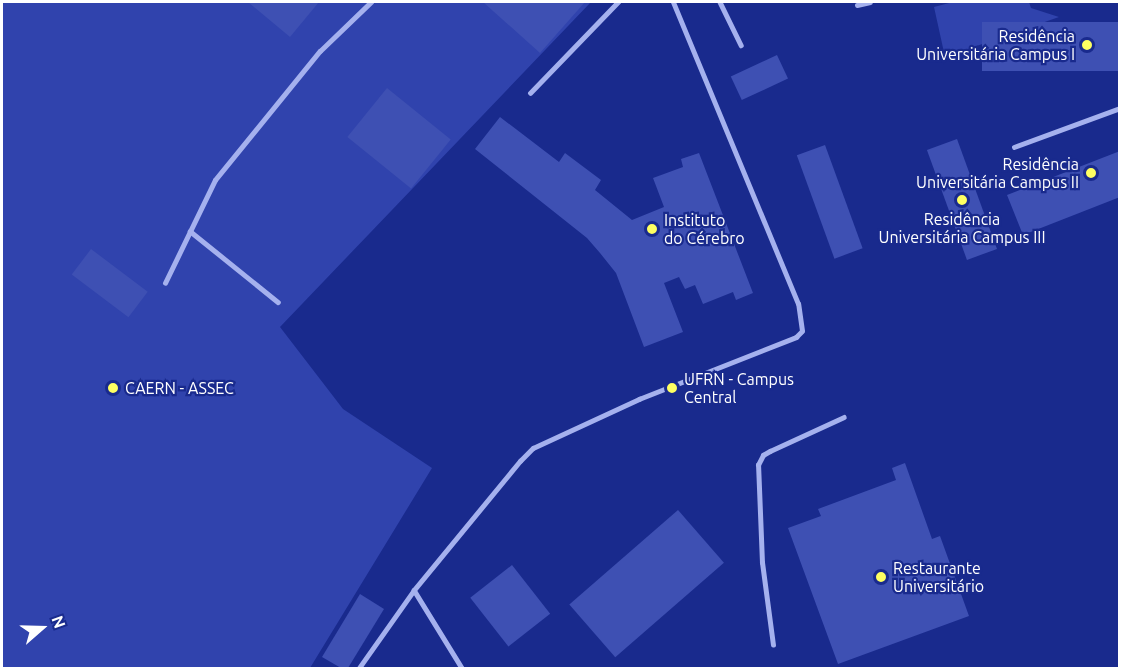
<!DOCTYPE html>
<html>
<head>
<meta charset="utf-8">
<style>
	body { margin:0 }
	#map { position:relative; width:1121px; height:670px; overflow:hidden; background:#192a8d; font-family:Ubuntu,sans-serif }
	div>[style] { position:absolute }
	.green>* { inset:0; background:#3043ad }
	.building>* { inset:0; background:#3e50b3; transform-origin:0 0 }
	.lane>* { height:4.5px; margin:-2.25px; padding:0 2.25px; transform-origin:2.25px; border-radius:2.25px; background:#a5b1ee }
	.dots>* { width:16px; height:16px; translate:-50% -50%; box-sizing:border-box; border:3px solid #192a8d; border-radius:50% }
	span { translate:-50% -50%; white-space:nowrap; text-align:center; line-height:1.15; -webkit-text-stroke:4.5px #192a8d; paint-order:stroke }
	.poi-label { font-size:16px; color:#fff }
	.right { translate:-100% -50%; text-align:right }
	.left { translate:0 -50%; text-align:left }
	.frame { position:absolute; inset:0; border:3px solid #fff; pointer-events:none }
	.north { position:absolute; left:12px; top:598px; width:60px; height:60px; -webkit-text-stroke:4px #192a8d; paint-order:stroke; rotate:70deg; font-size:16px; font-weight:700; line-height:24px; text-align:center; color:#fff }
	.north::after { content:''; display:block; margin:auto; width:21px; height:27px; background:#fff; clip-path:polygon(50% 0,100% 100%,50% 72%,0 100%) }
</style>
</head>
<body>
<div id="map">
	<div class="green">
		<i style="clip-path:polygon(2px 2px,591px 2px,280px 327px,343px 409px,432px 468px,310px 668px,2px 668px)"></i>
		<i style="clip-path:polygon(953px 2px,1029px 2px,1031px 8px,1059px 17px,945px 57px,934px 7px)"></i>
	</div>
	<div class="building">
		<i style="clip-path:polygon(248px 2px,319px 2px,290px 37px)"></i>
		<i style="clip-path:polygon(483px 2px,585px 2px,540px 53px)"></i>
		<i style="left:1120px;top:22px;width:49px;height:138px;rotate:90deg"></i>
		<i style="left:777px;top:55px;width:26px;height:51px;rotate:65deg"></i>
		<i style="left:387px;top:88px;width:82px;height:63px;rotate:39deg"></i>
		<i style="clip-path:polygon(500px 117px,559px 162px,565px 153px,601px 180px,595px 190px,632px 220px,664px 207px,653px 178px,683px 167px,681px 159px,699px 153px,753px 293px,736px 300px,733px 292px,703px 304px,695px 285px,685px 289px,679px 277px,664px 283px,683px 332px,644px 347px,616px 273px,600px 253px,587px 238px,475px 149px)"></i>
		<i style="left:957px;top:139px;width:117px;height:32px;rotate:70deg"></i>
		<i style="left:825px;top:145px;width:110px;height:30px;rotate:70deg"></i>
		<i style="clip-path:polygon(1120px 151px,1120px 197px,1023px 235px,1007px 195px)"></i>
		<i style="left:91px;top:249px;width:71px;height:32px;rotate:37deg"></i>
		<i style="clip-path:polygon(905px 463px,932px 539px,940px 536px,969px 616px,838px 664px,788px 528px,821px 516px,818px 509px,896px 480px,892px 468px)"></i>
		<i style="left:678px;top:510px;width:70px;height:144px;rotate:49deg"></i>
		<i style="left:512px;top:565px;width:62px;height:53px;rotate:52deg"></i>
		<i style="clip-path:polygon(360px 594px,384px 609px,348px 668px,341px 668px,322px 657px)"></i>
	</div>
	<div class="lane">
		<i style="left:720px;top:2px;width:48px;rotate:64deg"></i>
		<i style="left:857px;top:5px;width:13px;rotate:-13deg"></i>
		<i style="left:530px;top:93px;width:127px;rotate:-46deg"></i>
		<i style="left:1014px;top:147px;width:113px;rotate:-20.2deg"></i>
		<i style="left:190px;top:231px;width:113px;rotate:38.9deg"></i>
		<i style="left:165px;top:283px;width:114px;rotate:-64.1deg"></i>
		<i style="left:215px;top:180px;width:166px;rotate:-50.9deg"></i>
		<i style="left:320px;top:51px;width:71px;rotate:-43.9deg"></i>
		<i style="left:414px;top:590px;width:167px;rotate:-50.6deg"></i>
		<i style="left:520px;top:461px;width:18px;rotate:-45deg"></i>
		<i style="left:533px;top:448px;width:117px;rotate:-24.8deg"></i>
		<i style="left:639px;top:399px;width:169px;rotate:-21.5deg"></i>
		<i style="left:796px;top:337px;width:8px;rotate:-45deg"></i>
		<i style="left:802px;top:331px;width:27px;rotate:-98deg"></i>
		<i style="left:798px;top:304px;width:327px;rotate:-112.5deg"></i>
		<i style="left:773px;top:645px;width:83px;rotate:-97.6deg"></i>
		<i style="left:762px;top:563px;width:98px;rotate:-92.3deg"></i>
		<i style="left:758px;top:465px;width:11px;rotate:-63deg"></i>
		<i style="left:763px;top:455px;width:8px;rotate:-30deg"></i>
		<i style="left:770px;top:451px;width:81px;rotate:-24.7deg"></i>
		<i style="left:359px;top:668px;width:95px;rotate:-54.8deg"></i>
		<i style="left:414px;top:590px;width:92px;rotate:58.4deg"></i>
	</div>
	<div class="dots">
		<i style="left:1087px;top:45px;background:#feff62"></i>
		<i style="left:1091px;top:173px;background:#feff62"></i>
		<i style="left:962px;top:200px;background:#feff62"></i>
		<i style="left:652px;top:229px;background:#feff62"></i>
		<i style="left:113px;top:388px;background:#feff62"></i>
		<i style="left:672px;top:388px;background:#feff62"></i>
		<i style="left:881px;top:577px;background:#feff62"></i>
	</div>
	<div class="poi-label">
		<span class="right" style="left:1075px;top:45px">Residência<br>Universitária Campus I</span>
		<span class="right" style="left:1079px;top:173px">Residência<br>Universitária Campus II</span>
		<span style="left:962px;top:228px">Residência<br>Universitária Campus III</span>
		<span class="left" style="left:664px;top:229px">Instituto<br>do Cérebro</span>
		<span class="left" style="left:684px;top:388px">UFRN - Campus<br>Central</span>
		<span class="left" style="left:125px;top:388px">CAERN - ASSEC</span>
		<span class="left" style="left:893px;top:577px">Restaurante<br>Universitário</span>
	</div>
	<div class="frame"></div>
	<div class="north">N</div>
</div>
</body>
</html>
